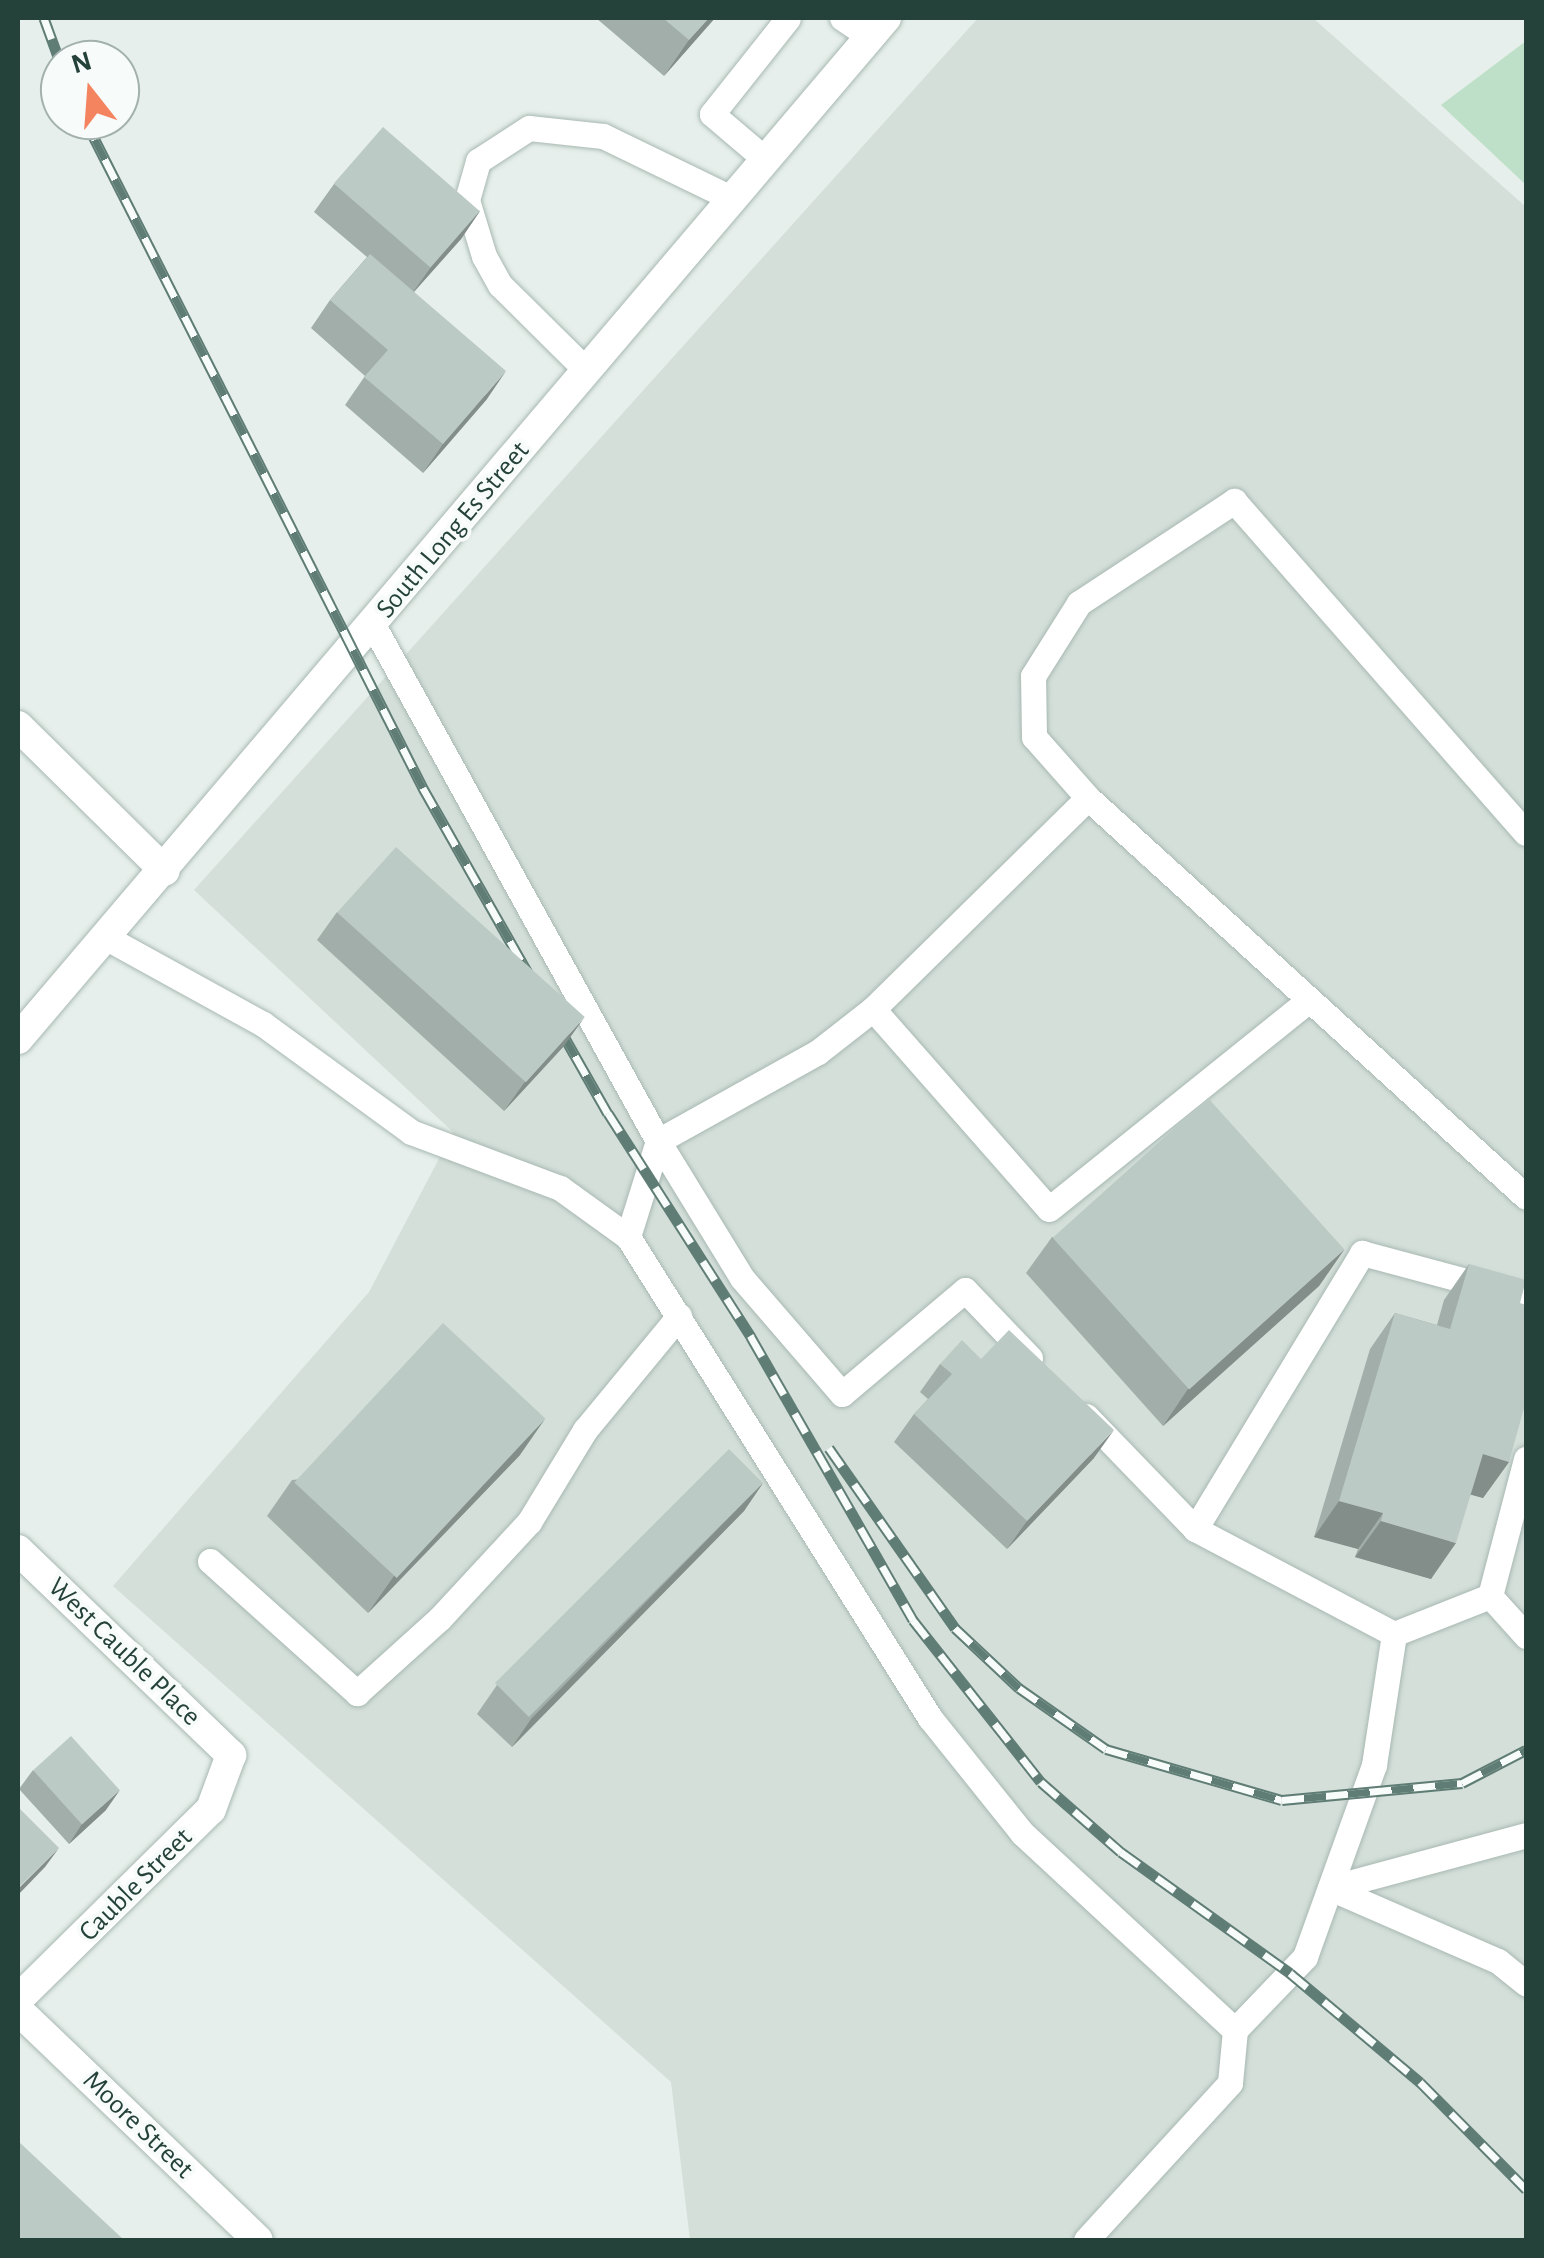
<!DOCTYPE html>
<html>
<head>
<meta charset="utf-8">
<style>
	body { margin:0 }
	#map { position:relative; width:1544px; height:2258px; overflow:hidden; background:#e6efeb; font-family:"Alegreya Sans",sans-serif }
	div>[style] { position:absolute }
	.built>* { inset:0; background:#d4dfda }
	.green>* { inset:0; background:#bfe0c8 }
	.roads { filter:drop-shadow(0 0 2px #a8b8b2) drop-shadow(0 0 2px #a8b8b2) }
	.lane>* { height:25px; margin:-12.5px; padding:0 12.5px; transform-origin:12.5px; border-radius:12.5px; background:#fff }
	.street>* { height:30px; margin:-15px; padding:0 15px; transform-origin:15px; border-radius:15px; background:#fff }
	.secondary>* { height:30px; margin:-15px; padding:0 15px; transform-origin:15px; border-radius:15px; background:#fff }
	.rail>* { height:11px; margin-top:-5.5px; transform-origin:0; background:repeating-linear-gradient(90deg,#f7fbf9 0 22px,#5f7d75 0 44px); box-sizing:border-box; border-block:2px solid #5f7d75 }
	.wall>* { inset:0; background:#a1aea9 }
	.shaded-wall>* { inset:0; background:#838d89 }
	.building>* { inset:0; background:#bbcac4; transform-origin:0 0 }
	span { translate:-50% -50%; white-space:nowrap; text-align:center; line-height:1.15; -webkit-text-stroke:8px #f7fbf9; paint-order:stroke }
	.street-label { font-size:28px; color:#24423a }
	.frame { position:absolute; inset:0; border:20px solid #24423a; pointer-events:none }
	.north { position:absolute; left:40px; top:40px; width:100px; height:100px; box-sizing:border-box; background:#f7fbf9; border:2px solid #a3b1ad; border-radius:50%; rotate:343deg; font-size:28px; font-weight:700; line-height:40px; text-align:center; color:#24423a }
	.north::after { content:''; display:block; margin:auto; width:35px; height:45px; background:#f4845f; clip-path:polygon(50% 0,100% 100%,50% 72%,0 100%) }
</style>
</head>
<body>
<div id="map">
	<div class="built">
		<i style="clip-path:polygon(978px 18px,1313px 18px,1526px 207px,1526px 2240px,690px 2240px,671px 2082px,113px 1586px,369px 1292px,453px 1132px,194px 890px)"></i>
	</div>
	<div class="green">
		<i style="clip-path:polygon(1526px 41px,1526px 185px,1441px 105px)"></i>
	</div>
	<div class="roads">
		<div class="lane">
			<i style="left:842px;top:18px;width:34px;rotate:34deg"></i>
			<i style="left:766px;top:160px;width:71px;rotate:-139.6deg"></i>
			<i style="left:712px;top:114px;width:122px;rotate:-51.6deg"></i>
			<i style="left:587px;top:371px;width:122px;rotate:-135.3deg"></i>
			<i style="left:500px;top:285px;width:33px;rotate:-119deg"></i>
			<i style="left:484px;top:256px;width:59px;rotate:-106.9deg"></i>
			<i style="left:467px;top:200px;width:41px;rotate:-74.2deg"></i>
			<i style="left:478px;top:161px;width:61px;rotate:-32.9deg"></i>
			<i style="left:529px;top:128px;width:74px;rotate:6.2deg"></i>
			<i style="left:603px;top:136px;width:144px;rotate:25.9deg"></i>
			<i style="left:373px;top:625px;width:589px;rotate:61.09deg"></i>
			<i style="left:658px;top:1141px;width:101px;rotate:107.4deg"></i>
			<i style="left:1088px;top:798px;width:81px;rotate:-131.5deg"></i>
			<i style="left:1034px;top:737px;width:61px;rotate:-90.9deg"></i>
			<i style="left:1033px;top:676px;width:86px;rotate:-57.8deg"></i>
			<i style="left:1079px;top:603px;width:186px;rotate:-33.3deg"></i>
			<i style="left:1234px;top:501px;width:442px;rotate:48.7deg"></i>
			<i style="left:107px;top:938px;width:178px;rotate:28.9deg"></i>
			<i style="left:263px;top:1024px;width:183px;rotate:36.1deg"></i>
			<i style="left:411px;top:1132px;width:159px;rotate:20.6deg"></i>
			<i style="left:560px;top:1188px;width:84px;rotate:35.8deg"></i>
			<i style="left:628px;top:1237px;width:568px;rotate:57.88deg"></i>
			<i style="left:930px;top:1718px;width:147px;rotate:51.3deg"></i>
			<i style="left:1022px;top:1833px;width:290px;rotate:42.8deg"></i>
			<i style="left:1235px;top:2030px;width:53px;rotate:95.4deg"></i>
			<i style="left:1230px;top:2083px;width:213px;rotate:132.5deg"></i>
			<i style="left:873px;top:1009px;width:266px;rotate:48.7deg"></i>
			<i style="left:1049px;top:1209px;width:334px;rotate:-38.8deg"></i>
			<i style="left:1030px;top:1358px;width:94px;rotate:-133.7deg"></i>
			<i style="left:965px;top:1290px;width:161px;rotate:139.8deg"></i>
			<i style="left:842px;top:1394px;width:153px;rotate:-130.8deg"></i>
			<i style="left:742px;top:1278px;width:161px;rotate:-121.5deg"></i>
			<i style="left:658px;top:1141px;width:183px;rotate:-29.1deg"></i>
			<i style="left:818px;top:1052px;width:70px;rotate:-38deg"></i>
			<i style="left:873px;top:1009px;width:301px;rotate:-44.5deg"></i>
			<i style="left:1088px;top:798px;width:592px;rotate:42.33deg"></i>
			<i style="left:1086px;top:1416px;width:157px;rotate:46deg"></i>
			<i style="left:1195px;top:1529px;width:225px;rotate:27.8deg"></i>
			<i style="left:1394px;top:1634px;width:133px;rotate:98.7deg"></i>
			<i style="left:1374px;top:1765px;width:204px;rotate:109.8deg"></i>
			<i style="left:1305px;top:1957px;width:101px;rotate:133.8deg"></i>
			<i style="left:1195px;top:1529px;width:323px;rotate:-58.8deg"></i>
			<i style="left:1362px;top:1253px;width:170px;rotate:15deg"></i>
			<i style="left:210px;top:1561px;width:198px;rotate:41.9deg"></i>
			<i style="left:357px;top:1693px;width:112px;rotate:-42.1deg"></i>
			<i style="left:440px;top:1618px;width:131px;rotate:-47.2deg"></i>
			<i style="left:529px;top:1522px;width:108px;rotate:-58.7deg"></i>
			<i style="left:585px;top:1430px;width:148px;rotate:-50.5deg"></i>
			<i style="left:1490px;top:1596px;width:54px;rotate:48deg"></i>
			<i style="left:1394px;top:1634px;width:103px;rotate:-21.6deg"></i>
			<i style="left:1490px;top:1596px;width:142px;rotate:-75.3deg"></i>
			<i style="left:1330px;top:1888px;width:183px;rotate:23.5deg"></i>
			<i style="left:1498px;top:1961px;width:36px;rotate:39deg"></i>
			<i style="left:1330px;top:1888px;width:203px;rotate:-15.1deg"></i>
		</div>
		<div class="street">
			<i style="left:18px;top:726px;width:206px;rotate:44.6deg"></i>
			<i style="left:18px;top:1550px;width:296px;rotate:43.9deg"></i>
			<i style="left:231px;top:1755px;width:58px;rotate:110.3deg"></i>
			<i style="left:211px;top:1809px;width:271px;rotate:135.4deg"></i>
			<i style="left:18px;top:2010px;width:332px;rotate:43.8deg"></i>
		</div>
		<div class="secondary">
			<i style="left:18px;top:1039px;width:1340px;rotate:-49.63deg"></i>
		</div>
	</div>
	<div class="rail">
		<i style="left:44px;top:18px;width:47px;rotate:70deg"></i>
		<i style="left:85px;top:120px;width:749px;rotate:63.16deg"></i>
		<i style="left:423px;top:788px;width:374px;rotate:60.4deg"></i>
		<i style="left:608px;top:1113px;width:266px;rotate:57.4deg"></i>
		<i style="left:751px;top:1337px;width:326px;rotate:60.2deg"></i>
		<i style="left:913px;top:1620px;width:206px;rotate:51.7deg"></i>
		<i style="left:1041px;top:1782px;width:106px;rotate:41.2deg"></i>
		<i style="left:1121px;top:1852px;width:208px;rotate:35.6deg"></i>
		<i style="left:1290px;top:1973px;width:170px;rotate:40deg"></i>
		<i style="left:1420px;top:2082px;width:151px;rotate:45.3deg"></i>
		<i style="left:829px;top:1448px;width:220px;rotate:55deg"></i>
		<i style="left:955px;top:1628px;width:88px;rotate:43.2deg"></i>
		<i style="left:1019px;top:1688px;width:106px;rotate:35deg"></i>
		<i style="left:1106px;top:1749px;width:183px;rotate:16.2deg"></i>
		<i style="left:1282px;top:1800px;width:181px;rotate:-5.4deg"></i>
		<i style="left:1462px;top:1783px;width:72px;rotate:-27.3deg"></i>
	</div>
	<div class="wall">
		<i style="clip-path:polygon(596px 18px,715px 18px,664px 76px)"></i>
		<i style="clip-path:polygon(334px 184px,480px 211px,461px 239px,414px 292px,487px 399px,423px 473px,345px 405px,365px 376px,311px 328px,330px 300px,367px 257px,314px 212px)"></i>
		<i style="clip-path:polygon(337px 912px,564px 1046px,504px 1111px,317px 940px)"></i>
		<i style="clip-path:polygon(1052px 1237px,1344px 1250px,1319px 1286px,1163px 1426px,1026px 1273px)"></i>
		<i style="clip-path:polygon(1469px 1264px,1520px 1303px,1509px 1462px,1483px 1498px,1471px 1494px,1431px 1579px,1355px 1557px,1358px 1549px,1314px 1537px,1370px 1349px,1395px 1313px,1437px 1325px,1444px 1300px)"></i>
		<i style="clip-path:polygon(981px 1359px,1094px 1458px,1007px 1549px,894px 1442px,914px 1414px,928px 1399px,920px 1392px,940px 1364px)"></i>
		<i style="clip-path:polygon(520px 1455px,368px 1613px,267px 1516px,292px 1480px)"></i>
		<i style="clip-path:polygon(763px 1483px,744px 1511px,512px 1747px,477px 1714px,497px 1685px)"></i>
		<i style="clip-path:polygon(33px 1770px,106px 1810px,69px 1844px,19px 1789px)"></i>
	</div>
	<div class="shaded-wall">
		<i style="clip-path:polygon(709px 18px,715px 18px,664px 76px,689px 40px)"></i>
		<i style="clip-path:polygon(480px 211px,461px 239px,411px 295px,431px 267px)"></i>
		<i style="clip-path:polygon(506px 371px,487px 399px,423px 473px,443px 444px)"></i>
		<i style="clip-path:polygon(584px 1018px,564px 1046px,504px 1111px,524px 1083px)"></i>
		<i style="clip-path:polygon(1344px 1250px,1319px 1286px,1163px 1426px,1188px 1389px)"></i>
		<i style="clip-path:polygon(545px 1419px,520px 1455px,368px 1613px,394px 1576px)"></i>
		<i style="clip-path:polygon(1114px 1430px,1094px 1458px,1007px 1549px,1027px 1521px)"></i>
		<i style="clip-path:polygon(1483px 1454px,1509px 1462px,1483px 1498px,1457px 1491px)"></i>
		<i style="clip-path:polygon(763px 1483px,744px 1511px,512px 1747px,531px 1719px)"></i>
		<i style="clip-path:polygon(1339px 1501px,1383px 1513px,1358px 1549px,1314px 1537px)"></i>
		<i style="clip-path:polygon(1381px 1521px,1456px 1543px,1431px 1579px,1355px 1557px)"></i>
		<i style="clip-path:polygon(120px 1790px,106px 1810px,69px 1844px,82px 1824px)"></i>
		<i style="clip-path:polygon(59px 1848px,45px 1867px,18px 1895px,18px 1889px)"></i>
	</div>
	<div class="building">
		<i style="clip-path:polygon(663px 18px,709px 18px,689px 40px)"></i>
		<i style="left:383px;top:127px;width:128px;height:75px;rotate:41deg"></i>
		<i style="clip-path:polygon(370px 254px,506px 371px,443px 444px,364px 377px,388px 350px,330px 300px)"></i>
		<i style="left:396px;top:847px;width:254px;height:88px;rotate:42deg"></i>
		<i style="left:1208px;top:1098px;width:204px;height:209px;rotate:48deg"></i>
		<i style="clip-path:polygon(1469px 1264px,1526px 1280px,1520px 1303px,1526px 1305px,1526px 1401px,1509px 1462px,1483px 1454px,1456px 1543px,1381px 1521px,1383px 1513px,1339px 1501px,1395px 1313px,1450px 1329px)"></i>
		<i style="left:443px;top:1323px;width:140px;height:218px;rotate:43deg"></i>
		<i style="clip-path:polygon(1009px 1330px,1114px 1430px,1027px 1521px,914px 1414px,952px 1374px,940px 1364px,962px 1340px,981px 1359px)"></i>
		<i style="left:729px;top:1449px;width:48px;height:331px;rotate:45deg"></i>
		<i style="left:71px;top:1736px;width:73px;height:51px;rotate:48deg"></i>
		<i style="clip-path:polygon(18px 1807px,59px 1848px,18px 1888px)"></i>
		<i style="clip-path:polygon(18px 2141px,124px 2240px,18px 2240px)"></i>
	</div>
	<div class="street-label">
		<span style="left:453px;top:530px;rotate:-50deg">South Long Es Street</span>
		<span style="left:124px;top:1652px;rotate:44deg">West Cauble Place</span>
		<span style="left:136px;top:1885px;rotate:-45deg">Cauble Street</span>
		<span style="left:138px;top:2125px;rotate:44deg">Moore Street</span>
	</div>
	<div class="frame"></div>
	<div class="north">N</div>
</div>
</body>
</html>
